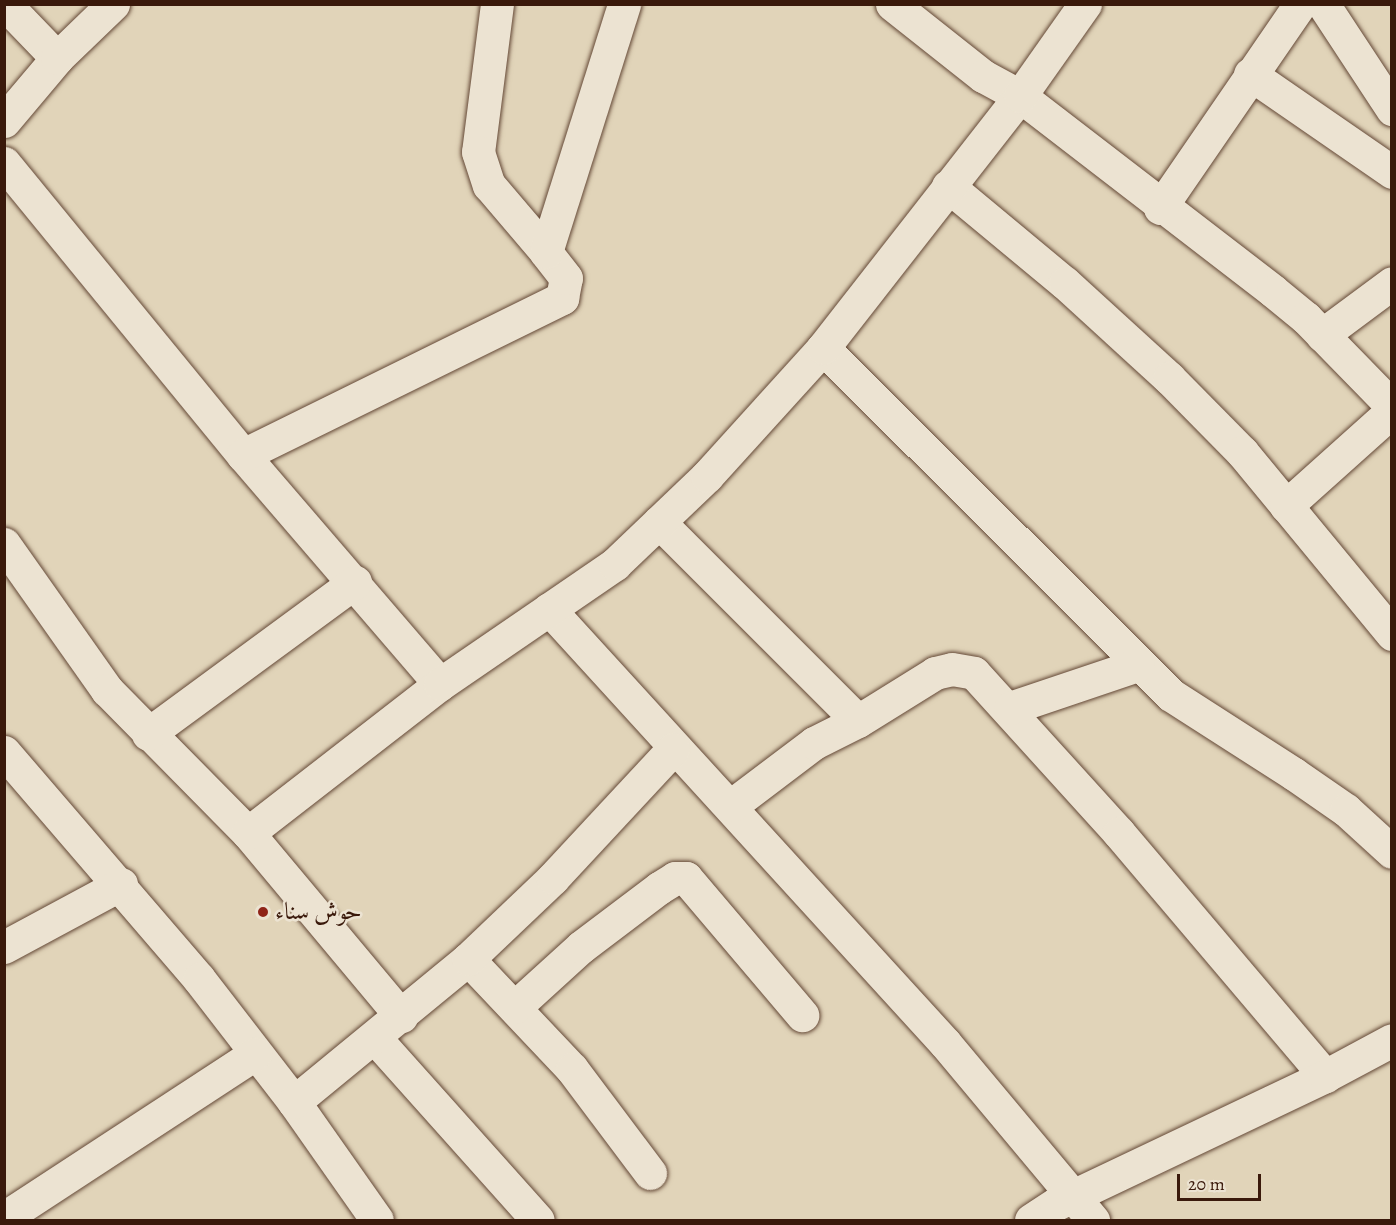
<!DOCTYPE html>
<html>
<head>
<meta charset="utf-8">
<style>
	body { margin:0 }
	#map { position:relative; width:1396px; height:1225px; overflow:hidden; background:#e1d4b9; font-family:Alegreya,Amiri,serif }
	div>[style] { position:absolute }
	.roads { filter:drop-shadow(0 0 2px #644836) drop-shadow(0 0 2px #644836) }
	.minor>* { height:33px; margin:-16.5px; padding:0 16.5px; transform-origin:16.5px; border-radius:16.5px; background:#ece3d2 }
	.dots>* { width:16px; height:16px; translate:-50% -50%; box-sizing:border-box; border:3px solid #ece3d2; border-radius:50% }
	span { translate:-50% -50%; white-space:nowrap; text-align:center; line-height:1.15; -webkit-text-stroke:5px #ece3d2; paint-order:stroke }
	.poi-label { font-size:24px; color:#3a190b }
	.left { translate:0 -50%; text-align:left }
	.frame { position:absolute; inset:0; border:6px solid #3a190b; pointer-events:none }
	.scale { position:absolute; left:1177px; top:1174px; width:84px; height:27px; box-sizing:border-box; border:3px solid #3a190b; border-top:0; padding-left:8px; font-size:18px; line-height:21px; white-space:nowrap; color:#3a190b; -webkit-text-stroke:4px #ece3d2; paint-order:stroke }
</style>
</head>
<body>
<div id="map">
	<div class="roads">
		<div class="minor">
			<i style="left:5px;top:4px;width:75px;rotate:46.1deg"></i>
			<i style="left:497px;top:4px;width:149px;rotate:97.3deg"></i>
			<i style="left:478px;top:152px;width:35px;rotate:72deg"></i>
			<i style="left:489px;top:185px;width:88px;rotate:49.6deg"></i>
			<i style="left:892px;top:4px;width:116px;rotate:38.4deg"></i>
			<i style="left:983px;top:76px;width:42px;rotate:28.4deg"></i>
			<i style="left:1020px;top:96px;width:319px;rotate:37.6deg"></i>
			<i style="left:1273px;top:291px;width:43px;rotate:39.3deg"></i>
			<i style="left:1306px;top:318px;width:123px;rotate:45.7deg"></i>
			<i style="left:1323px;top:4px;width:126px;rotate:56.7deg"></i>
			<i style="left:1250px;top:74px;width:173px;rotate:34.6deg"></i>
			<i style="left:4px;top:121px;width:82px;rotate:-49.9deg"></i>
			<i style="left:57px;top:58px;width:78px;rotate:-44deg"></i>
			<i style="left:4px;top:163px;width:377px;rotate:50.7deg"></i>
			<i style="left:243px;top:455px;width:302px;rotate:49.3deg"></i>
			<i style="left:948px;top:186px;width:152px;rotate:39.7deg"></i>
			<i style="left:1065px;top:283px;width:141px;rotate:42.4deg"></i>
			<i style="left:1169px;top:378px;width:104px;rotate:45.4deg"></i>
			<i style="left:1242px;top:452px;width:236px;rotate:50.5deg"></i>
			<i style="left:1160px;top:208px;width:247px;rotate:-55.5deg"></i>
			<i style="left:1322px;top:335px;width:87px;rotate:-36.6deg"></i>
			<i style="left:823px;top:348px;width:491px;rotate:44.9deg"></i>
			<i style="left:1171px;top:695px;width:146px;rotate:32.7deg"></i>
			<i style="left:1294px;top:774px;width:63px;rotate:34.7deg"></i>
			<i style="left:1346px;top:810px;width:62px;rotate:42.4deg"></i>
			<i style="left:243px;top:455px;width:356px;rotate:-26.2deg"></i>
			<i style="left:562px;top:298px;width:20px;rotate:-79deg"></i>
			<i style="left:566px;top:278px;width:33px;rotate:-128deg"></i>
			<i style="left:546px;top:252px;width:260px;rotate:-72.5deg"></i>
			<i style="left:1286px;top:506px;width:142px;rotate:-41.9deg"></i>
			<i style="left:659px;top:522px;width:281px;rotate:45deg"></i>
			<i style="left:858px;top:721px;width:91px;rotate:-31.9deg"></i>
			<i style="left:935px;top:673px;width:17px;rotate:-13deg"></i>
			<i style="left:952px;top:669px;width:22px;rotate:10deg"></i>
			<i style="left:974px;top:673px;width:216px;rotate:47.8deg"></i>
			<i style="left:1119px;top:833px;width:319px;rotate:49.7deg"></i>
			<i style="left:4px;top:544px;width:179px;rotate:54.8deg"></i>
			<i style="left:107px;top:690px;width:201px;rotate:45.4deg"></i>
			<i style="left:248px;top:833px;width:239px;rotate:50.1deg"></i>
			<i style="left:549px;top:609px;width:588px;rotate:47.62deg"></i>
			<i style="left:945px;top:1043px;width:231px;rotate:50.1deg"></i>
			<i style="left:1010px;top:708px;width:135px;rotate:-18.6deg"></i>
			<i style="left:148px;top:734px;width:257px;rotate:-36.3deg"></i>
			<i style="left:4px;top:752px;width:299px;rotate:49.3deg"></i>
			<i style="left:199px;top:979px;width:155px;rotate:52.3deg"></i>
			<i style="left:294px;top:1102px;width:144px;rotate:54.9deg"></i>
			<i style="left:732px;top:805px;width:103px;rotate:-37.1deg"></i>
			<i style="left:814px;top:743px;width:49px;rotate:-26.6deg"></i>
			<i style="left:248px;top:833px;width:243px;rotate:-37.8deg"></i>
			<i style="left:440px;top:684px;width:212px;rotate:-34.4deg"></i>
			<i style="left:615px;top:564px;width:127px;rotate:-43.7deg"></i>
			<i style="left:707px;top:476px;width:173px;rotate:-47.8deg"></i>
			<i style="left:823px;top:348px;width:320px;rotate:-52deg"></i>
			<i style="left:1020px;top:96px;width:113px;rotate:-54.8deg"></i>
			<i style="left:4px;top:947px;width:133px;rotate:-28.3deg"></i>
			<i style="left:468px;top:959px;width:151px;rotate:46.6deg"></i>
			<i style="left:572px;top:1069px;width:130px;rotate:53.1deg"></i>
			<i style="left:515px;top:1007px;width:89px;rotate:-42.3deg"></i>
			<i style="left:581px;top:947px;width:98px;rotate:-37.1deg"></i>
			<i style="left:659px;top:888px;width:19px;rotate:-32deg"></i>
			<i style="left:675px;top:878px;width:11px"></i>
			<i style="left:686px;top:878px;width:180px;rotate:49.7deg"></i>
			<i style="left:375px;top:1038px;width:244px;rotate:48.2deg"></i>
			<i style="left:294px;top:1102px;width:225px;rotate:-39.4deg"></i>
			<i style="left:468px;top:959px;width:117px;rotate:-43.6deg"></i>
			<i style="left:553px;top:878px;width:176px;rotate:-47.1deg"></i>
			<i style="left:4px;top:1218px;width:300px;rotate:-33.2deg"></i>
			<i style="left:1031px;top:1220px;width:30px;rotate:-33deg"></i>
			<i style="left:1056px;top:1204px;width:298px;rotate:-25.4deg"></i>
			<i style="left:1325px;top:1076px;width:76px;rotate:-28.2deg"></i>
		</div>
	</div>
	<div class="dots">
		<i style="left:263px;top:912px;background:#8f2418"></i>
	</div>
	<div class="poi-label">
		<span class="left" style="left:275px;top:912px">حوش سناء</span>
	</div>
	<div class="frame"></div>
	<div class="scale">20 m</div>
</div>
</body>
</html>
